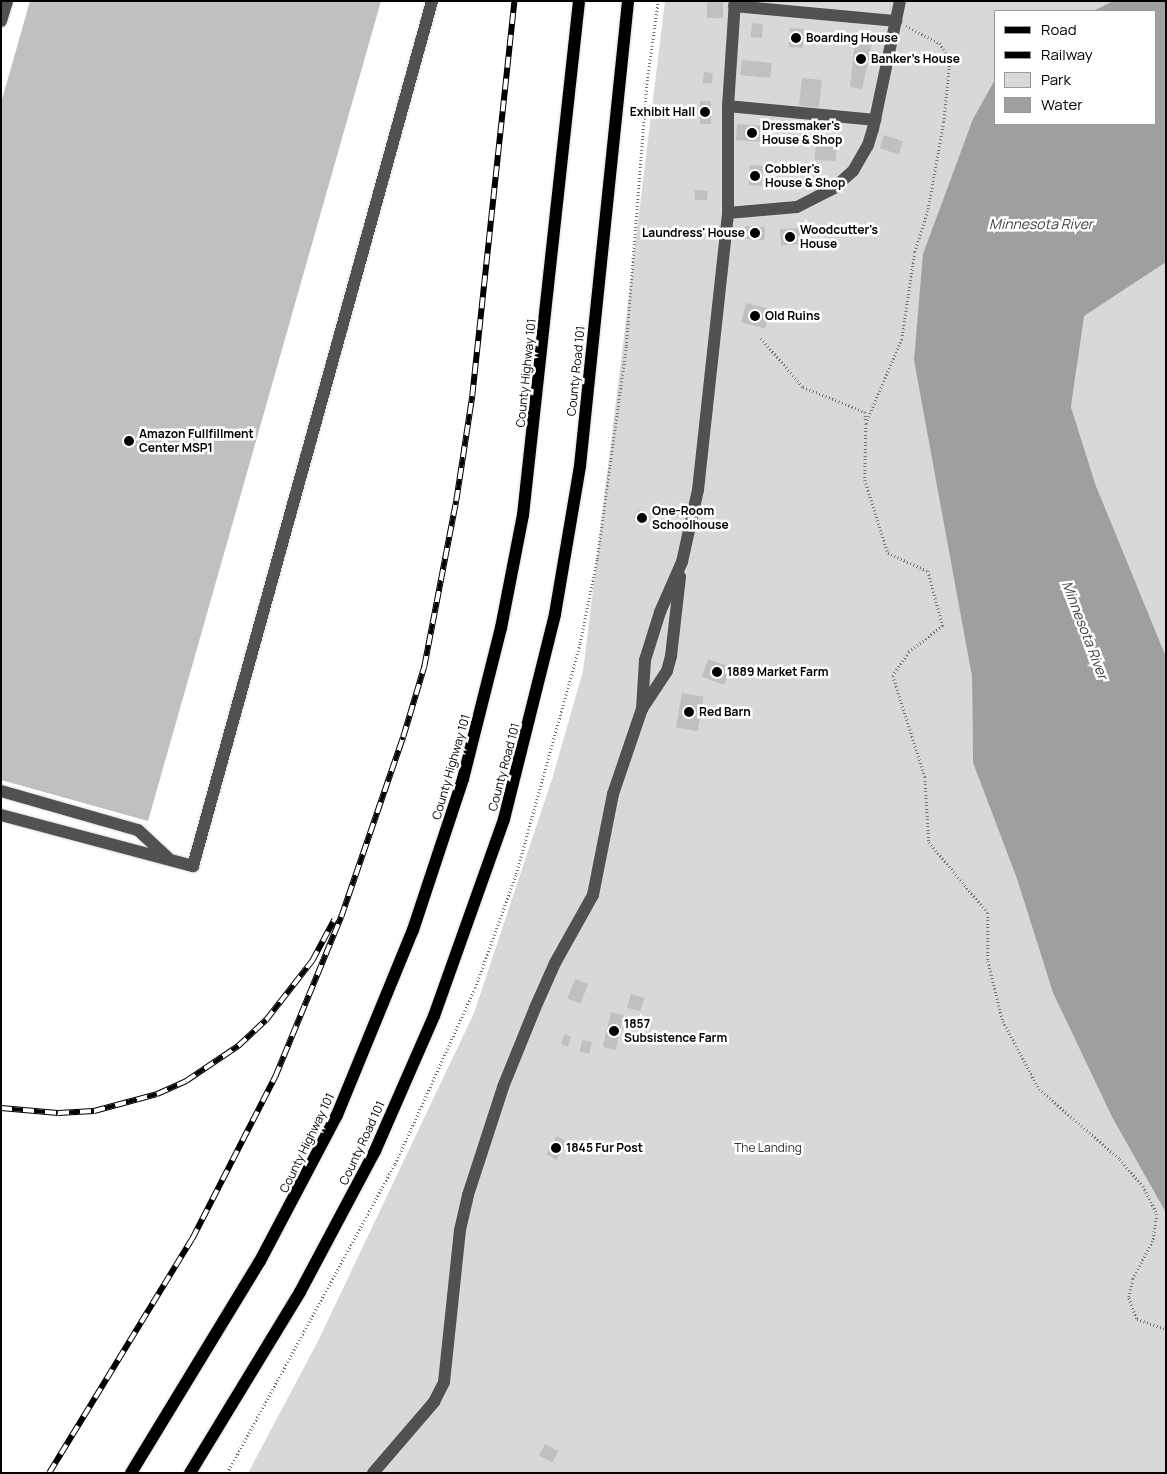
<!DOCTYPE html>
<html>
<head>
<meta charset="utf-8">
<style>
	body { margin:0 }
	#map { position:relative; width:1167px; height:1474px; overflow:hidden; background:#fff; font-family:Manrope,sans-serif }
	div>[style] { position:absolute }
	.green>* { inset:0; background:#d8d8d8 }
	.water>* { inset:0; background:#9f9f9f }
	.building>* { inset:0; background:#c0c0c0; transform-origin:0 0 }
	.path>* { height:2.5px; margin-top:-1.25px; transform-origin:0; background:repeating-linear-gradient(90deg,#737373 0 1px,transparent 0 3.5px) }
	.roads { filter:drop-shadow(0 0 1px #dbdbdb) drop-shadow(0 0 1px #dbdbdb) }
	.minor>* { height:12px; margin:-6px; padding:0 6px; transform-origin:6px; border-radius:6px; background:#515151 }
	.major>* { height:12px; margin:-6px; padding:0 6px; transform-origin:6px; border-radius:6px; background:#000 }
	.rail>* { height:5.5px; margin-top:-2.75px; transform-origin:0; background:repeating-linear-gradient(90deg,#fff 0 11px,#000 0 22px); box-sizing:border-box; border-block:1px solid #000 }
	.dots>* { width:14px; height:14px; translate:-50% -50%; box-sizing:border-box; border:2px solid #fff; border-radius:50% }
	span { translate:-50% -50%; white-space:nowrap; text-align:center; line-height:1.15; -webkit-text-stroke:5px #fff; paint-order:stroke }
	.poi-label { font-size:12px; color:#000; font-weight:700 }
	.left { translate:0 -50%; text-align:left }
	.right { translate:-100% -50%; text-align:right }
	.street-label { font-size:12px; color:#000 }
	.park-label { font-size:12px; color:#2f2f2f }
	.water-label { font-size:14px; color:#404040; font-style:italic }
	.frame { position:absolute; inset:0; border:2px solid #000; pointer-events:none }
	.legend { position:absolute; left:994px; top:10px; width:162px; height:115px; box-sizing:border-box; background:#fff; border:1px solid #999; margin:0; padding:6px 9px; list-style:none; font-size:15px; color:#000 }
	.legend li { display:flex; align-items:center; gap:10px; height:25px }
	.legend b { width:25px; border:1px solid #999 }
</style>
</head>
<body>
<div id="map">
	<div class="green">
		<i style="clip-path:polygon(665px 1px,1113px 1px,1093px 11px,996px 11px,996px 78px,952px 566px,972px 677px,973px 763px,1017px 879px,1053px 993px,1112px 1117px,1166px 1213px,1166px 1473px,248px 1473px,318px 1341px,474px 1013px,553px 776px,583px 671px)"></i>
		<i style="clip-path:polygon(1166px 27px,1166px 666px,1096px 486px,1071px 407px,1077px 366px,1065px 221px,1156px 124px)"></i>
	</div>
	<div class="water">
		<i style="clip-path:polygon(1113px 1px,1166px 1px,1166px 262px,1084px 316px,1071px 407px,1096px 486px,1166px 657px,1166px 1213px,1112px 1117px,1053px 993px,1017px 879px,973px 763px,972px 677px,914px 360px,923px 254px,973px 119px,996px 78px,996px 124px,1156px 124px,1156px 11px,1093px 11px)"></i>
	</div>
	<div class="building">
		<i style="clip-path:polygon(30px 1px,381px 1px,148px 821px,1px 780px,1px 103px)"></i>
		<i style="left:707px;top:1px;width:16px;height:17px"></i>
		<i style="left:752px;top:23px;width:11px;height:14px;rotate:5deg"></i>
		<i style="left:790px;top:28px;width:14px;height:19px;rotate:4deg"></i>
		<i style="clip-path:polygon(855px 41px,872px 44px,862px 89px,850px 87px)"></i>
		<i style="left:742px;top:60px;width:30px;height:15px;rotate:6deg"></i>
		<i style="left:704px;top:72px;width:9px;height:11px;rotate:6deg"></i>
		<i style="left:802px;top:78px;width:20px;height:31px;rotate:6deg"></i>
		<i style="left:700px;top:101px;width:11px;height:23px"></i>
		<i style="left:737px;top:124px;width:32px;height:16px;rotate:4deg"></i>
		<i style="left:884px;top:135px;width:20px;height:14px;rotate:18deg"></i>
		<i style="left:816px;top:138px;width:21px;height:22px;rotate:3deg"></i>
		<i style="left:750px;top:165px;width:13px;height:20px;rotate:4deg"></i>
		<i style="clip-path:polygon(695px 190px,708px 191px,707px 200px,695px 200px)"></i>
		<i style="left:745px;top:226px;width:20px;height:13px;rotate:3deg"></i>
		<i style="left:799px;top:228px;width:16px;height:19px;rotate:86deg"></i>
		<i style="left:746px;top:303px;width:25px;height:20px;rotate:14deg"></i>
		<i style="left:638px;top:510px;width:14px;height:9px;rotate:30deg"></i>
		<i style="left:708px;top:659px;width:24px;height:19px;rotate:19deg"></i>
		<i style="left:682px;top:693px;width:22px;height:35px;rotate:10deg"></i>
		<i style="left:575px;top:979px;width:14px;height:21px;rotate:21deg"></i>
		<i style="left:631px;top:994px;width:14px;height:14px;rotate:17deg"></i>
		<i style="left:611px;top:1012px;width:13px;height:36px;rotate:13deg"></i>
		<i style="clip-path:polygon(565px 1034px,571px 1037px,568px 1047px,561px 1044px)"></i>
		<i style="left:582px;top:1040px;width:10px;height:12px;rotate:11deg"></i>
		<i style="left:557px;top:1136px;width:12px;height:21px;rotate:31deg"></i>
		<i style="left:545px;top:1444px;width:15px;height:13px;rotate:28deg"></i>
	</div>
	<div class="path">
		<i style="left:906px;top:26px;width:38px;rotate:27deg"></i>
		<i style="left:940px;top:43px;width:21px;rotate:62deg"></i>
		<i style="left:950px;top:62px;width:60px;rotate:95.7deg"></i>
		<i style="left:944px;top:122px;width:90px;rotate:100.2deg"></i>
		<i style="left:928px;top:211px;width:43px;rotate:107.6deg"></i>
		<i style="left:915px;top:252px;width:88px;rotate:98.5deg"></i>
		<i style="left:902px;top:339px;width:92px;rotate:113deg"></i>
		<i style="left:866px;top:424px;width:56px;rotate:91deg"></i>
		<i style="left:865px;top:480px;width:77px;rotate:72.5deg"></i>
		<i style="left:888px;top:553px;width:44px;rotate:24.2deg"></i>
		<i style="left:928px;top:571px;width:57px;rotate:74.7deg"></i>
		<i style="left:943px;top:626px;width:43px;rotate:142.6deg"></i>
		<i style="left:909px;top:652px;width:29px;rotate:124deg"></i>
		<i style="left:893px;top:676px;width:106px;rotate:72.4deg"></i>
		<i style="left:925px;top:777px;width:65px;rotate:86.5deg"></i>
		<i style="left:929px;top:842px;width:92px;rotate:50.3deg"></i>
		<i style="left:988px;top:913px;width:48px;rotate:90deg"></i>
		<i style="left:988px;top:961px;width:62px;rotate:76deg"></i>
		<i style="left:1003px;top:1021px;width:77px;rotate:62.1deg"></i>
		<i style="left:1039px;top:1089px;width:107px;rotate:40.8deg"></i>
		<i style="left:1120px;top:1159px;width:35px;rotate:50deg"></i>
		<i style="left:1143px;top:1186px;width:31px;rotate:63deg"></i>
		<i style="left:1157px;top:1214px;width:27px;rotate:98deg"></i>
		<i style="left:1153px;top:1241px;width:43px;rotate:117.8deg"></i>
		<i style="left:1133px;top:1279px;width:19px;rotate:102deg"></i>
		<i style="left:1129px;top:1298px;width:22px;rotate:69deg"></i>
		<i style="left:1137px;top:1319px;width:31px;rotate:19deg"></i>
		<i style="left:761px;top:338px;width:65px;rotate:49.4deg"></i>
		<i style="left:803px;top:387px;width:67px;rotate:22deg"></i>
		<i style="left:865px;top:412px;width:10px;rotate:84deg"></i>
		<i style="left:227px;top:1473px;width:352px;rotate:-61.5deg"></i>
		<i style="left:395px;top:1164px;width:193px;rotate:-65.6deg"></i>
		<i style="left:475px;top:988px;width:121px;rotate:-70.2deg"></i>
		<i style="left:516px;top:874px;width:240px;rotate:-74.5deg"></i>
		<i style="left:580px;top:643px;width:86px;rotate:-78.6deg"></i>
		<i style="left:597px;top:559px;width:215px;rotate:-82.2deg"></i>
		<i style="left:626px;top:346px;width:266px;rotate:-85.5deg"></i>
		<i style="left:647px;top:81px;width:81px;rotate:-82.2deg"></i>
	</div>
	<div class="roads">
		<div class="minor">
			<i style="left:734px;top:6px;width:163px;rotate:5.3deg"></i>
			<i style="left:1px;top:21px;width:21px;rotate:-73deg"></i>
			<i style="left:728px;top:106px;width:148px;rotate:5.4deg"></i>
			<i style="left:728px;top:213px;width:69px;rotate:-5deg"></i>
			<i style="left:797px;top:207px;width:42px;rotate:-27.2deg"></i>
			<i style="left:834px;top:188px;width:25px;rotate:-42deg"></i>
			<i style="left:853px;top:171px;width:30px;rotate:-60deg"></i>
			<i style="left:868px;top:145px;width:17px;rotate:-73deg"></i>
			<i style="left:873px;top:129px;width:131px;rotate:-78.1deg"></i>
			<i style="left:642px;top:709px;width:45px;rotate:-56.7deg"></i>
			<i style="left:667px;top:671px;width:16px;rotate:-75deg"></i>
			<i style="left:671px;top:656px;width:80px;rotate:-83.5deg"></i>
			<i style="left:1px;top:791px;width:142px;rotate:15.9deg"></i>
			<i style="left:138px;top:830px;width:41px;rotate:43deg"></i>
			<i style="left:1px;top:815px;width:199px;rotate:14.9deg"></i>
			<i style="left:193px;top:866px;width:897px;rotate:-74.55deg"></i>
			<i style="left:373px;top:1473px;width:94px;rotate:-49.3deg"></i>
			<i style="left:434px;top:1402px;width:22px;rotate:-63deg"></i>
			<i style="left:444px;top:1382px;width:153px;rotate:-84deg"></i>
			<i style="left:460px;top:1230px;width:36px;rotate:-77deg"></i>
			<i style="left:468px;top:1195px;width:114px;rotate:-72deg"></i>
			<i style="left:503px;top:1087px;width:85px;rotate:-67.9deg"></i>
			<i style="left:535px;top:1008px;width:49px;rotate:-66deg"></i>
			<i style="left:555px;top:963px;width:78px;rotate:-60.8deg"></i>
			<i style="left:593px;top:895px;width:103px;rotate:-78.8deg"></i>
			<i style="left:613px;top:794px;width:90px;rotate:-71.2deg"></i>
			<i style="left:642px;top:709px;width:49px;rotate:-86.5deg"></i>
			<i style="left:645px;top:660px;width:50px;rotate:-72.6deg"></i>
			<i style="left:660px;top:612px;width:55px;rotate:-66.3deg"></i>
			<i style="left:682px;top:562px;width:74px;rotate:-77.5deg"></i>
			<i style="left:698px;top:490px;width:279px;rotate:-83.8deg"></i>
			<i style="left:728px;top:213px;width:107px;rotate:-90deg"></i>
			<i style="left:728px;top:106px;width:105px;rotate:-86.2deg"></i>
		</div>
		<div class="major">
			<i style="left:131px;top:1473px;width:248px;rotate:-58.7deg"></i>
			<i style="left:260px;top:1261px;width:165px;rotate:-62.2deg"></i>
			<i style="left:337px;top:1115px;width:200px;rotate:-67.7deg"></i>
			<i style="left:413px;top:930px;width:159px;rotate:-71.7deg"></i>
			<i style="left:463px;top:779px;width:156px;rotate:-75.9deg"></i>
			<i style="left:501px;top:628px;width:115px;rotate:-79deg"></i>
			<i style="left:523px;top:515px;width:517px;rotate:-83.78deg"></i>
			<i style="left:190px;top:1473px;width:212px;rotate:-58.7deg"></i>
			<i style="left:300px;top:1292px;width:160px;rotate:-62deg"></i>
			<i style="left:375px;top:1151px;width:147px;rotate:-66.4deg"></i>
			<i style="left:434px;top:1016px;width:209px;rotate:-70.4deg"></i>
			<i style="left:504px;top:819px;width:211px;rotate:-76deg"></i>
			<i style="left:555px;top:614px;width:150px;rotate:-80.4deg"></i>
			<i style="left:580px;top:466px;width:467px;rotate:-84.1deg"></i>
		</div>
	</div>
	<div class="rail">
		<i style="left:1px;top:1108px;width:57px;rotate:5deg"></i>
		<i style="left:58px;top:1113px;width:36px;rotate:-3deg"></i>
		<i style="left:94px;top:1111px;width:65px;rotate:-15.1deg"></i>
		<i style="left:157px;top:1094px;width:32px;rotate:-24deg"></i>
		<i style="left:186px;top:1081px;width:63px;rotate:-33.9deg"></i>
		<i style="left:238px;top:1046px;width:38px;rotate:-43deg"></i>
		<i style="left:266px;top:1020px;width:75px;rotate:-52.1deg"></i>
		<i style="left:312px;top:961px;width:47px;rotate:-61.8deg"></i>
		<i style="left:49px;top:1473px;width:274px;rotate:-58.6deg"></i>
		<i style="left:192px;top:1239px;width:182px;rotate:-62.9deg"></i>
		<i style="left:275px;top:1077px;width:173px;rotate:-67.6deg"></i>
		<i style="left:341px;top:917px;width:190px;rotate:-71deg"></i>
		<i style="left:403px;top:737px;width:73px;rotate:-73.3deg"></i>
		<i style="left:424px;top:667px;width:169px;rotate:-79.1deg"></i>
		<i style="left:456px;top:501px;width:106px;rotate:-81.3deg"></i>
		<i style="left:472px;top:396px;width:397px;rotate:-83.9deg"></i>
	</div>
	<div class="dots">
		<i style="left:796px;top:38px;background:#000"></i>
		<i style="left:861px;top:59px;background:#000"></i>
		<i style="left:705px;top:112px;background:#000"></i>
		<i style="left:752px;top:133px;background:#000"></i>
		<i style="left:755px;top:176px;background:#000"></i>
		<i style="left:755px;top:233px;background:#000"></i>
		<i style="left:790px;top:237px;background:#000"></i>
		<i style="left:755px;top:316px;background:#000"></i>
		<i style="left:129px;top:441px;background:#000"></i>
		<i style="left:642px;top:518px;background:#000"></i>
		<i style="left:717px;top:672px;background:#000"></i>
		<i style="left:689px;top:712px;background:#000"></i>
		<i style="left:614px;top:1031px;background:#000"></i>
		<i style="left:556px;top:1148px;background:#000"></i>
	</div>
	<div class="poi-label">
		<span class="left" style="left:806px;top:38px">Boarding House</span>
		<span class="left" style="left:871px;top:59px">Banker's House</span>
		<span class="right" style="left:695px;top:112px">Exhibit Hall</span>
		<span class="left" style="left:762px;top:133px">Dressmaker's<br>House &amp; Shop</span>
		<span class="left" style="left:765px;top:176px">Cobbler's<br>House &amp; Shop</span>
		<span class="left" style="left:800px;top:237px">Woodcutter's<br>House</span>
		<span class="right" style="left:745px;top:233px">Laundress' House</span>
		<span class="left" style="left:765px;top:316px">Old Ruins</span>
		<span class="left" style="left:139px;top:441px">Amazon Fullfillment<br>Center MSP1</span>
		<span class="left" style="left:652px;top:518px">One-Room<br>Schoolhouse</span>
		<span class="left" style="left:727px;top:672px">1889 Market Farm</span>
		<span class="left" style="left:699px;top:712px">Red Barn</span>
		<span class="left" style="left:624px;top:1031px">1857<br>Subsistence Farm</span>
		<span class="left" style="left:566px;top:1148px">1845 Fur Post</span>
	</div>
	<div class="street-label">
		<span style="left:576px;top:371px;rotate:-84deg">County Road 101</span>
		<span style="left:526px;top:373px;rotate:-84deg">County Highway 101</span>
		<span style="left:451px;top:767px;rotate:-74deg">County Highway 101</span>
		<span style="left:504px;top:767px;rotate:-75deg">County Road 101</span>
		<span style="left:307px;top:1143px;rotate:-64deg">County Highway 101</span>
		<span style="left:362px;top:1143px;rotate:-65deg">County Road 101</span>
	</div>
	<div class="park-label">
		<span style="left:768px;top:1148px">The Landing</span>
	</div>
	<div class="water-label">
		<span style="left:1041px;top:224px">Minnesota River</span>
		<span style="left:1085px;top:630px;rotate:69deg">Minnesota River</span>
	</div>
	<div class="frame"></div>
	<ul class="legend">
	<li><b style="height:6px;background:#000"></b>Road</li>
	<li><b style="height:6px;background:#000"></b>Railway</li>
	<li><b style="height:14px;background:#d8d8d8"></b>Park</li>
	<li><b style="height:14px;background:#9f9f9f"></b>Water</li>
	</ul>
</div>
</body>
</html>
